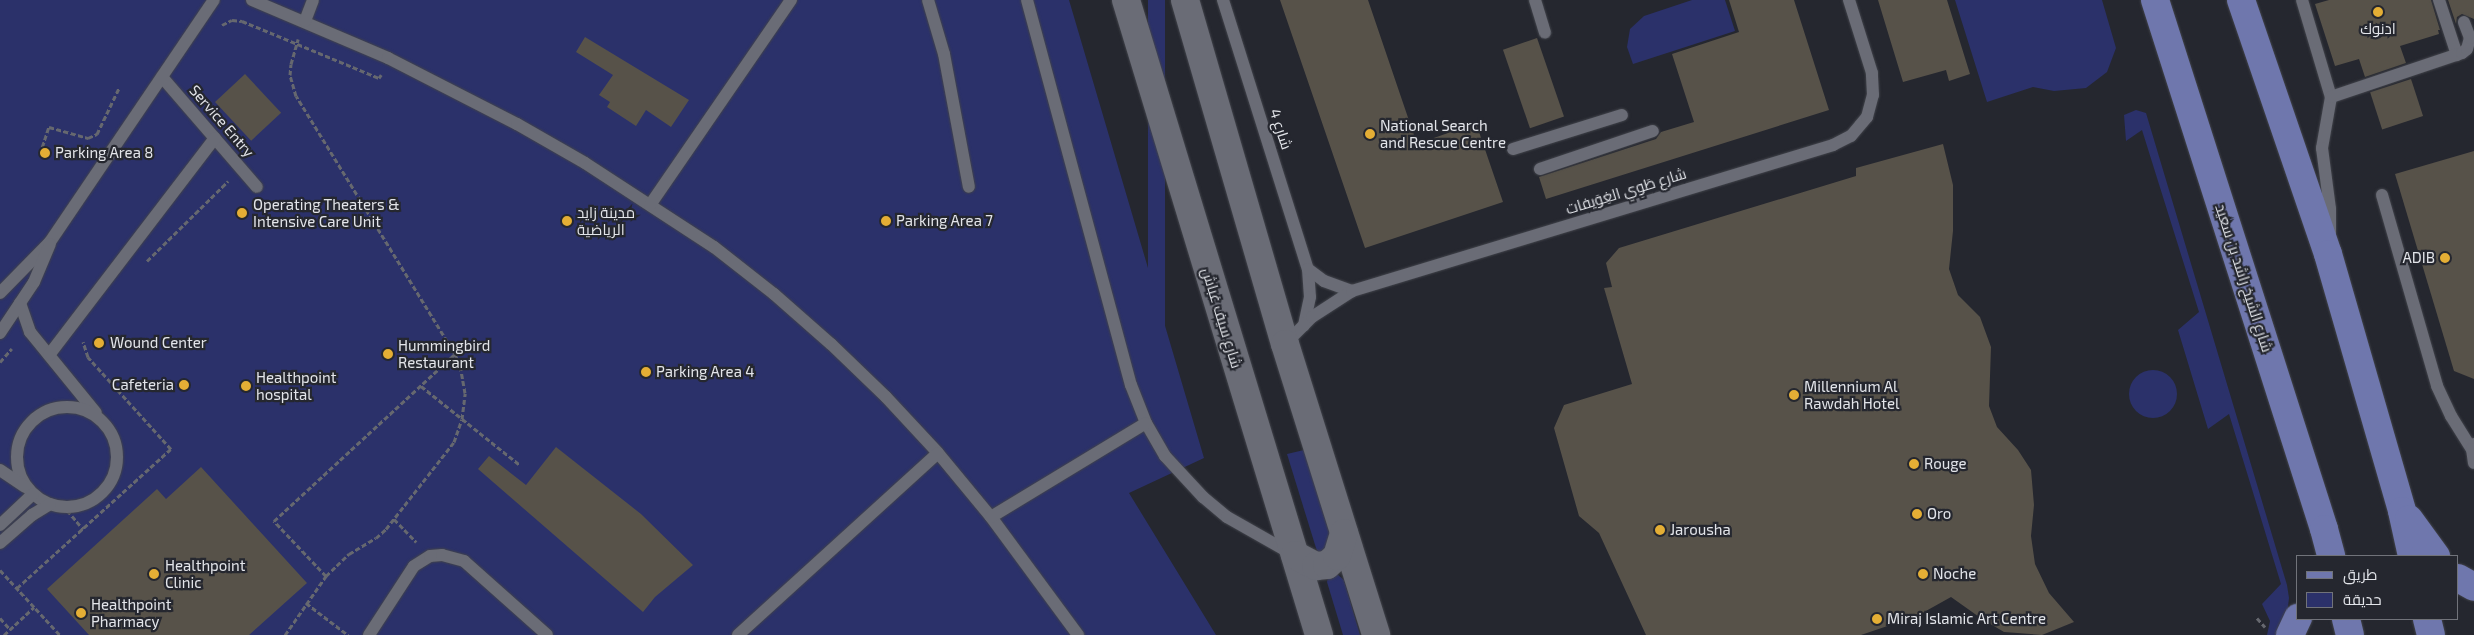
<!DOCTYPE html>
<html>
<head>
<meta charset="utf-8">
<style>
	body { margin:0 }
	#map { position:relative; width:2474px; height:635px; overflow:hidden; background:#25272f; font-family:"Exo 2",Cairo,sans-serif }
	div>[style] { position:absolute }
	.green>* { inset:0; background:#2b316a; transform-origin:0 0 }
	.round { border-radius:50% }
	.building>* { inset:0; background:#575249; transform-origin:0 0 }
	.path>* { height:3px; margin-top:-1.5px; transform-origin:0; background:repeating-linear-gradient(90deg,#66686f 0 5px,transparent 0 7.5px) }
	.roads { filter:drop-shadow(0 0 1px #41434a) drop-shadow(0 0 1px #41434a) }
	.lane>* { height:12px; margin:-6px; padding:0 6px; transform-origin:6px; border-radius:6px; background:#6a6c76 }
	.lane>.ring { margin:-6px; padding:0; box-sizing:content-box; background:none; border:12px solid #6a6c76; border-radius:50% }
	.secondary>* { height:28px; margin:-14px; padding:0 14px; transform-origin:14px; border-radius:14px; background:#6a6c76 }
	.primary>* { height:28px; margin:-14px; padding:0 14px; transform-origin:14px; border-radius:14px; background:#6f77ad }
	.dots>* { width:14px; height:14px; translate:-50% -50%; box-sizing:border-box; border:2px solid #25272f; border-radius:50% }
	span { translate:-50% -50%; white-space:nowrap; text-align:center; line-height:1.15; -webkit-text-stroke:4.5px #25272f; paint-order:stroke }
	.poi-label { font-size:15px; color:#e3e5ea }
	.left { translate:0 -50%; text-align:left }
	.right { translate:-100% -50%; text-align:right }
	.street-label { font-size:15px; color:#e3e5ea }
	.legend { position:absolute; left:2296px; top:555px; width:162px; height:65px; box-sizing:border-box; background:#25272f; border:1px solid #71737a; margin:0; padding:6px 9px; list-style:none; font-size:15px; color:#e3e5ea }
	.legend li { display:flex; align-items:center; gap:10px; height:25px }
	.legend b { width:25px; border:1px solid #71737a }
</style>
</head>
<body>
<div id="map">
	<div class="green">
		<i style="clip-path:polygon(0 0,1069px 0,1204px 458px,1129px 493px,1216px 635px,0 635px)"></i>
		<i style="left:1148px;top:0;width:17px;height:435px"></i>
		<i style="clip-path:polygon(1692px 0,1725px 0,1735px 31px,1633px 64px,1627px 47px,1630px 29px,1644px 16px)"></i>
		<i style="clip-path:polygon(1955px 0,2102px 0,2116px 48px,2107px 72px,2086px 88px,2054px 91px,2033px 87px,1987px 102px)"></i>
		<i style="clip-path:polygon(2136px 110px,2146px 113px,2287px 585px,2289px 598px,2287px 615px,2280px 635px,2267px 635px,2270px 621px,2262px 604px,2281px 584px,2229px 414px,2208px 429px,2178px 330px,2199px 312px,2142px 130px,2126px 141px,2124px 115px)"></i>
		<i class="round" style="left:2129px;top:370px;width:48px;height:48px"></i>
		<i style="clip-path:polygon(1304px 450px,1332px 541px,1331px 550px,1318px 552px,1316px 548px,1287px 454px)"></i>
		<i style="clip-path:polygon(1337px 574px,1344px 580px,1360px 635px,1343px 635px,1327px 582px,1328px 578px)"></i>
	</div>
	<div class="building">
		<i style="clip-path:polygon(1280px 0,1368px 0,1417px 144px,1476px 123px,1503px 202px,1365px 248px)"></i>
		<i style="clip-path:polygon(1729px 0,1794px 0,1829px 110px,1546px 199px,1539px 177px,1656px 139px,1661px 132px,1694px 122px,1672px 54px,1739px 32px)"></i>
		<i style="clip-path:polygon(1878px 0,1947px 0,1970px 74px,1949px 81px,1946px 70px,1903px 82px)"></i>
		<i style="clip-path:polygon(2329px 0,2431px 0,2440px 30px,2438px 30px,2439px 34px,2400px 46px,2406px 63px,2365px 77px,2359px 59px,2335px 66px,2315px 4px)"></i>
		<i style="clip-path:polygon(2448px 0,2474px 0,2474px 19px,2462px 14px,2457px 17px,2456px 24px)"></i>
		<i style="clip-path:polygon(585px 37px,689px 100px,671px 127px,646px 110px,636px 126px,607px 107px,610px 102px,599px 95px,613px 75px,576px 52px)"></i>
		<i style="left:1537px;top:38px;width:83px;height:36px;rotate:71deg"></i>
		<i style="left:245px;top:74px;width:53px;height:41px;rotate:47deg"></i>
		<i style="left:2411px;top:79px;width:39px;height:43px;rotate:72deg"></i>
		<i style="clip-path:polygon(1943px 144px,1953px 185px,1953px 231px,1949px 269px,1958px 295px,1980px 317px,1991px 347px,1989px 406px,1997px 427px,2018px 450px,2031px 470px,2034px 505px,2031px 536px,2035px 564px,2049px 593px,2074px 622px,2042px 635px,2004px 632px,1982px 619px,1951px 597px,1917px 616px,1861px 635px,1646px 635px,1599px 533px,1579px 516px,1554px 428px,1564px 405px,1632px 384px,1604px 288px,1612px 287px,1606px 263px,1619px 248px,1856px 176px,1856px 168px)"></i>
		<i style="clip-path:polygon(2474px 151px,2474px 379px,2454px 371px,2395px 174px)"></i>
		<i style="clip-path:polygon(556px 447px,641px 514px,693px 565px,655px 597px,643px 612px,478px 469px,489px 456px,526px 485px)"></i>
		<i style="clip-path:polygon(201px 467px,307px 583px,249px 635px,89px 635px,47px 589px,157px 489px,166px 499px)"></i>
	</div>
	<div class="path">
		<i style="left:222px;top:25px;width:11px;rotate:-27deg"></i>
		<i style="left:232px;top:20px;width:10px;rotate:6deg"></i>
		<i style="left:242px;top:21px;width:148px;rotate:22.6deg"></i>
		<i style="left:379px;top:78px;width:4px;rotate:-56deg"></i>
		<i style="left:40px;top:154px;width:28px;rotate:-72deg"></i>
		<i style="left:49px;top:127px;width:41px;rotate:15.8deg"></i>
		<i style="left:88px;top:138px;width:10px;rotate:-24deg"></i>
		<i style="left:97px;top:134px;width:51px;rotate:-64.4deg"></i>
		<i style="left:147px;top:261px;width:114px;rotate:-44.6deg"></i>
		<i style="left:0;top:362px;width:18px;rotate:-49deg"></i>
		<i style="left:421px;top:386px;width:127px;rotate:38.6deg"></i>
		<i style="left:67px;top:510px;width:25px;rotate:50deg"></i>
		<i style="left:394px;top:519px;width:32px;rotate:46deg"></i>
		<i style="left:0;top:570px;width:88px;rotate:47.3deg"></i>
		<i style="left:326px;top:576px;width:76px;rotate:-133.4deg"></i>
		<i style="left:274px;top:521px;width:246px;rotate:-42.7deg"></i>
		<i style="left:17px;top:588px;width:207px;rotate:-42.1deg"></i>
		<i style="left:171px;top:449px;width:124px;rotate:-132.1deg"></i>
		<i style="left:88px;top:357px;width:16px;rotate:-108deg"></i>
		<i style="left:306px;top:603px;width:53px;rotate:37.3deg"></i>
		<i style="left:0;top:618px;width:15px;rotate:48deg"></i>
		<i style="left:2257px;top:618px;width:12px;rotate:48deg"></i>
		<i style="left:4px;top:635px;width:41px;rotate:-43deg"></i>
		<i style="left:285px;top:635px;width:72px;rotate:-55.2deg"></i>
		<i style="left:326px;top:576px;width:32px;rotate:-44deg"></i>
		<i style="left:349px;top:554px;width:31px;rotate:-31deg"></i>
		<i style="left:376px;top:538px;width:13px;rotate:-42deg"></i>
		<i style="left:386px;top:529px;width:110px;rotate:-52deg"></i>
		<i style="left:454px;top:442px;width:24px;rotate:-71deg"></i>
		<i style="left:462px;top:419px;width:26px;rotate:-83deg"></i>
		<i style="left:465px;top:393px;width:27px;rotate:-100deg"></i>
		<i style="left:460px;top:366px;width:13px;rotate:-113deg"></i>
		<i style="left:455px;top:354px;width:303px;rotate:-121.6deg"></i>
		<i style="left:296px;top:96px;width:22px;rotate:-106deg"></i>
		<i style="left:290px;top:75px;width:11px;rotate:-85deg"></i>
		<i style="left:291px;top:64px;width:26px;rotate:-74deg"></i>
	</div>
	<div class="roads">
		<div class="lane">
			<i style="left:252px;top:0;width:148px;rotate:23.1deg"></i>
			<i style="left:388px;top:58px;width:145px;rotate:27.1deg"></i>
			<i style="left:517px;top:124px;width:78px;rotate:29.8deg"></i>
			<i style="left:585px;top:163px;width:154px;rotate:33.1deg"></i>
			<i style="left:714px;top:247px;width:76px;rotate:38.1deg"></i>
			<i style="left:774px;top:294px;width:76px;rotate:41.3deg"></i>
			<i style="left:831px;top:344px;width:76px;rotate:43.9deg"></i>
			<i style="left:886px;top:397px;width:76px;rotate:47.1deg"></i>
			<i style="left:938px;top:453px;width:83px;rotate:50.4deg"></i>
			<i style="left:991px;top:517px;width:147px;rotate:53.6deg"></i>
			<i style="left:928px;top:0;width:56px;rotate:73.5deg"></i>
			<i style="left:944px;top:54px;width:135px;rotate:79.4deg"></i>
			<i style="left:1027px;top:0;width:399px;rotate:74.9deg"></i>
			<i style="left:1131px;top:385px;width:41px;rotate:68.5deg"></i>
			<i style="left:1146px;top:423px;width:38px;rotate:60deg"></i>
			<i style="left:1165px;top:456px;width:56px;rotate:47.2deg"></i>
			<i style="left:1203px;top:497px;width:31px;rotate:40deg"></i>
			<i style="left:1227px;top:517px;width:75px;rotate:29.6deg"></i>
			<i style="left:1223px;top:0;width:282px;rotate:72.5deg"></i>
			<i style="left:1308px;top:269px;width:28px;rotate:86deg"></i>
			<i style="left:1310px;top:297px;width:29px;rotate:102deg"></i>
			<i style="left:1535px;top:0;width:34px;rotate:73deg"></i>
			<i style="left:2302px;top:0;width:101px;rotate:73.4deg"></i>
			<i style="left:2331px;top:97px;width:52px;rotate:100deg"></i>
			<i style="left:2322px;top:148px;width:62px;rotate:82.5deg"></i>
			<i style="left:2330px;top:209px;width:25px;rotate:90deg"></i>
			<i style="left:2439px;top:0;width:58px;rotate:71.9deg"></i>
			<i style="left:305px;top:21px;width:22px;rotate:-69deg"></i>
			<i style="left:162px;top:77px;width:145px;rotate:49.2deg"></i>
			<i style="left:2331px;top:97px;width:138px;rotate:-18.6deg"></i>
			<i style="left:2462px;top:53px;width:6px;rotate:-39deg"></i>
			<i style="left:2467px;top:49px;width:11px;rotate:-75deg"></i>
			<i style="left:2470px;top:38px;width:17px;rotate:-111deg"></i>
			<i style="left:1513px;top:149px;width:114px;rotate:-17.3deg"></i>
			<i style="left:1540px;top:169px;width:119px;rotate:-18.6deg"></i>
			<i style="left:2382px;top:195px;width:199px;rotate:73.9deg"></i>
			<i style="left:2437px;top:386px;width:33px;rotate:65deg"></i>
			<i style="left:2451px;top:416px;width:39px;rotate:58deg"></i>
			<i style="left:650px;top:205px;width:249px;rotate:-55.5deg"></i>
			<i style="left:1308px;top:269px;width:20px;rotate:37deg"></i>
			<i style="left:1324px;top:281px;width:30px;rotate:20deg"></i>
			<i style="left:0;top:293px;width:71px;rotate:-45.6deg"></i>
			<i style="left:50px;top:242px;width:292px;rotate:-55.9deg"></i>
			<i style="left:20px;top:303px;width:31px;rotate:71deg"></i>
			<i style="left:30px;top:332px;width:104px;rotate:50.8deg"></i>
			<i style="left:0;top:333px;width:61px;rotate:-56.3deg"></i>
			<i style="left:34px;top:282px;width:41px;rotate:-67.2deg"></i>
			<i style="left:1285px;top:344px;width:38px;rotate:-45deg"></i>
			<i style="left:1312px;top:317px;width:48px;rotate:-33deg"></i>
			<i style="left:1352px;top:291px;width:503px;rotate:-16.88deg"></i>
			<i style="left:1833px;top:145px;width:20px;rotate:-27deg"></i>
			<i style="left:1851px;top:136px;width:25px;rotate:-50deg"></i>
			<i style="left:1867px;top:117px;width:23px;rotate:-75deg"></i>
			<i style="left:1873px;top:95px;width:22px;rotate:-93deg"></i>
			<i style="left:1872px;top:73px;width:77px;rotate:-107.5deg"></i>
			<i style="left:49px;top:355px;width:273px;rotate:-52.6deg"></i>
			<i class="ring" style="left:17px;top:407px;width:88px;height:88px"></i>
			<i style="left:2474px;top:444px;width:5px;rotate:112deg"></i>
			<i style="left:2472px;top:449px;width:14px;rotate:82deg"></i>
			<i style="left:0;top:470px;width:30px;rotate:34deg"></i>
			<i style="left:991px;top:517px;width:181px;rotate:-31.2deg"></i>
			<i style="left:0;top:525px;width:45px;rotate:-43.2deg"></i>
			<i style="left:0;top:543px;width:43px;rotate:-41.2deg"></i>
			<i style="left:32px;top:515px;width:21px;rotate:-31deg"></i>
			<i style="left:369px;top:635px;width:82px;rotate:-56.9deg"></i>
			<i style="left:414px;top:566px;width:19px;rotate:-32deg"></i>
			<i style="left:430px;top:556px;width:12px;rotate:-5deg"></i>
			<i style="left:442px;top:555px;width:23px;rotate:15deg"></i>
			<i style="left:464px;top:561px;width:111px;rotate:41.7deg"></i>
			<i style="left:738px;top:635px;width:270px;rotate:-42.3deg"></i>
		</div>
		<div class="secondary">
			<i style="left:1126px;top:0;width:664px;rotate:73.09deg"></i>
			<i style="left:1185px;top:0;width:358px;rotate:73.8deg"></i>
			<i style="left:1285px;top:344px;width:305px;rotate:72.6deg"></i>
			<i style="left:1295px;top:555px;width:24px;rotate:28deg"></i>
			<i style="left:1316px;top:566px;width:11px;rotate:-5deg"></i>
			<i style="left:1327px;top:565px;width:13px;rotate:-42deg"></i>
			<i style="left:1337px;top:556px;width:24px;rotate:-73deg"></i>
		</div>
		<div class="primary">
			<i style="left:2155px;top:0;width:555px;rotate:72.28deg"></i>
			<i style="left:2324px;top:529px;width:28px;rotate:75deg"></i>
			<i style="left:2241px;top:0;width:268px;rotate:71.1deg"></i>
			<i style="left:2328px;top:254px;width:267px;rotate:73.9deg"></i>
			<i style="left:2402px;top:511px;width:46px;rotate:77.5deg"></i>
			<i style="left:2409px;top:519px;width:46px;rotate:53.9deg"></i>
			<i style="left:2458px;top:578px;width:18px;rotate:29deg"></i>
			<i style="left:2346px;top:619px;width:16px;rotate:76deg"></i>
			<i style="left:2427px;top:619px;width:16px;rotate:76deg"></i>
			<i style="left:2290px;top:635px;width:19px;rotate:-65deg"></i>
		</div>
	</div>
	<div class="dots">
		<i style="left:2378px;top:12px;background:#e4ae35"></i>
		<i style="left:1370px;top:134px;background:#e4ae35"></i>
		<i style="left:45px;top:153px;background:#e4ae35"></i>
		<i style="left:242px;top:213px;background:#e4ae35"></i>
		<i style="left:567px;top:221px;background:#e4ae35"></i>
		<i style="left:886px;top:221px;background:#e4ae35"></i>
		<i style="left:2445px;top:258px;background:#e4ae35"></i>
		<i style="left:99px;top:343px;background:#e4ae35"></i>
		<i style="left:388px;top:354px;background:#e4ae35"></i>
		<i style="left:646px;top:372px;background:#e4ae35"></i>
		<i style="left:184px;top:385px;background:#e4ae35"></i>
		<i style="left:246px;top:386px;background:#e4ae35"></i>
		<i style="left:1794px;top:395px;background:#e4ae35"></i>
		<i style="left:1914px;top:464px;background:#e4ae35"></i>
		<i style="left:1917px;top:514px;background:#e4ae35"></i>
		<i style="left:1660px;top:530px;background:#e4ae35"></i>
		<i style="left:154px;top:574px;background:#e4ae35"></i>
		<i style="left:1923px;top:574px;background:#e4ae35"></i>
		<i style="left:81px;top:613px;background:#e4ae35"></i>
		<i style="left:1877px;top:619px;background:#e4ae35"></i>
	</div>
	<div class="poi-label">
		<span style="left:2378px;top:29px">ادنوك</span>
		<span class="left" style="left:1380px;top:134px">National Search<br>and Rescue Centre</span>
		<span class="left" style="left:55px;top:153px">Parking Area 8</span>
		<span class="left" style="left:253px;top:213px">Operating Theaters &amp;<br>Intensive Care Unit</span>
		<span class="left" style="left:577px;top:221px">مدينة زايد<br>الرياضية</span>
		<span class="left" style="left:896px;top:221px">Parking Area 7</span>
		<span class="right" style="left:2435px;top:258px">ADIB</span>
		<span class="left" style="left:110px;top:343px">Wound Center</span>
		<span class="left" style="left:398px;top:354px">Hummingbird<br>Restaurant</span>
		<span class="left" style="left:656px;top:372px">Parking Area 4</span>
		<span class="left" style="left:256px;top:386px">Healthpoint<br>hospital</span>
		<span class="right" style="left:174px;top:385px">Cafeteria</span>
		<span class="left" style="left:1804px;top:395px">Millennium Al<br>Rawdah Hotel</span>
		<span class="left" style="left:1924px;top:464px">Rouge</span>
		<span class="left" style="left:1927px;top:514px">Oro</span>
		<span class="left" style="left:1670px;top:530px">Jarousha</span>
		<span class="left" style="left:165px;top:574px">Healthpoint<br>Clinic</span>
		<span class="left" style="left:1933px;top:574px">Noche</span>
		<span class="left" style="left:91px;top:613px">Healthpoint<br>Pharmacy</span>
		<span class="left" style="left:1887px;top:619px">Miraj Islamic Art Centre</span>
	</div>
	<div class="street-label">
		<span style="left:222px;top:121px;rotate:49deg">Service Entry</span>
		<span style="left:1281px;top:129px;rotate:72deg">شارع 4</span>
		<span style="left:1626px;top:191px;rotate:-17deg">شارع طَوِي الغِوَيفات</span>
		<span style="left:2244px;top:278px;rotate:72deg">شارع الشيخ راشد بن سعيد</span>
		<span style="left:1222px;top:318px;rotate:73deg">شارع سيف غباش</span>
	</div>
	<ul class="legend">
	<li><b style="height:6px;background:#6f77ad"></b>طريق</li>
	<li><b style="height:14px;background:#2b316a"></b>حديقة</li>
	</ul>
</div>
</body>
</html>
